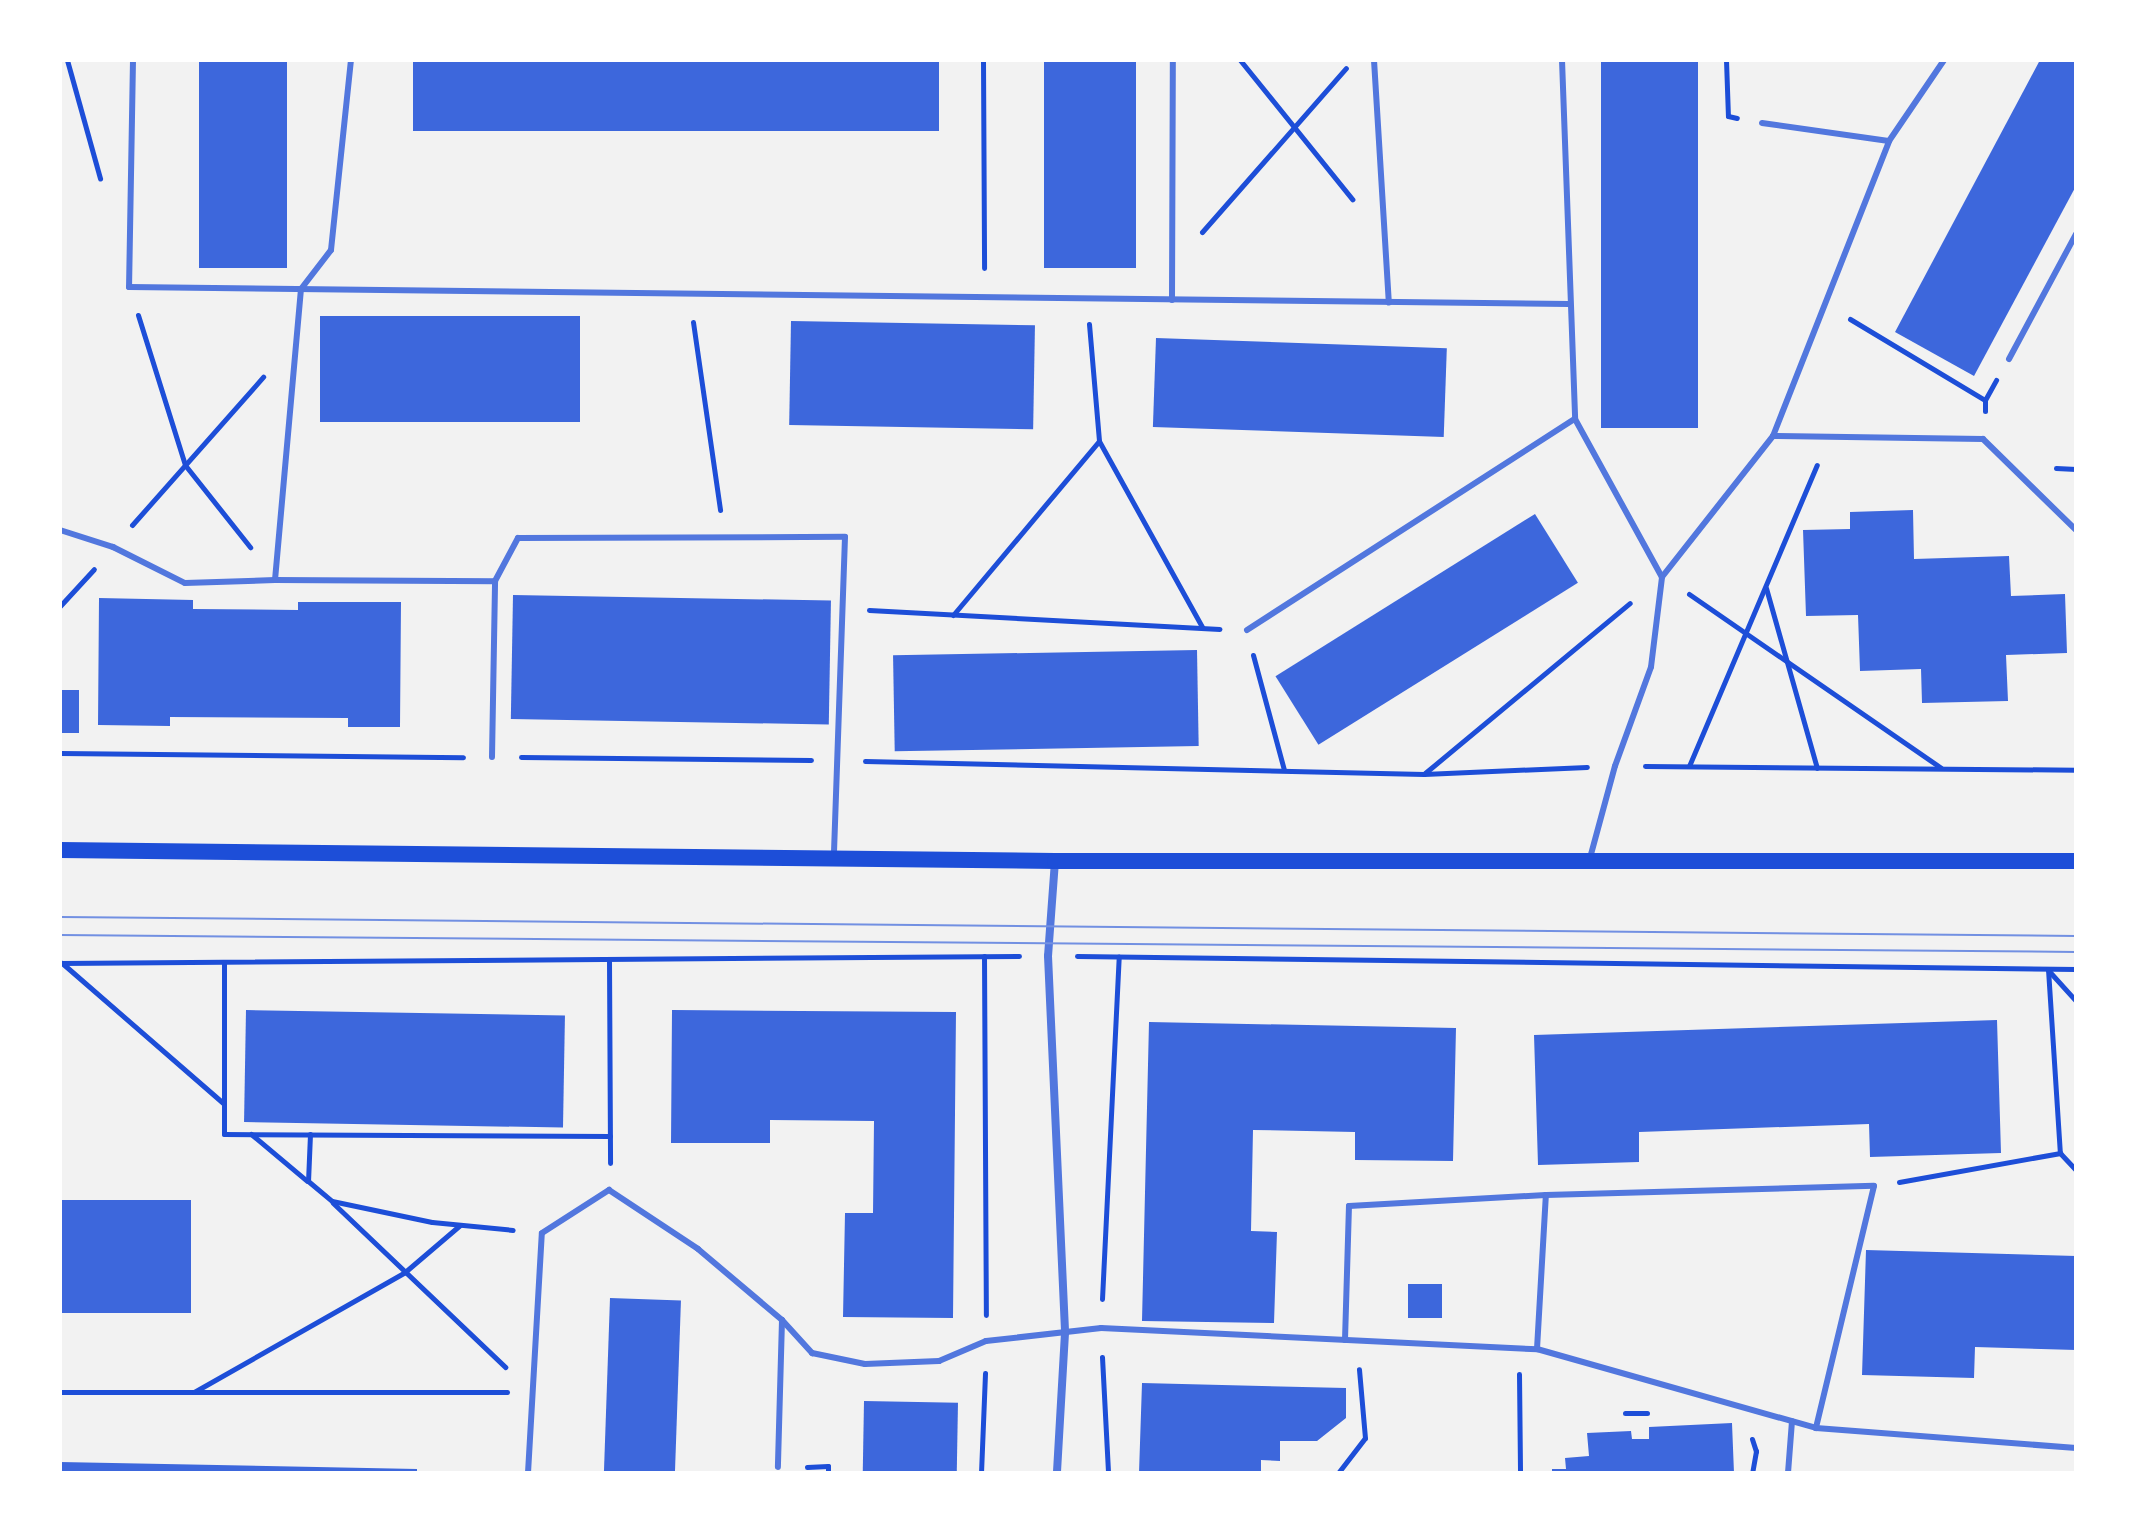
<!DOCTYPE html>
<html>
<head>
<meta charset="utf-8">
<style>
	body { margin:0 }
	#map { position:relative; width:2136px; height:1533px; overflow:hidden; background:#f2f2f2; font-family:"Work Sans",sans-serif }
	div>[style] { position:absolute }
	.building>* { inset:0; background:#3d67dc; transform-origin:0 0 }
	.path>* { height:5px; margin:-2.5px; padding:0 2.5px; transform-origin:2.5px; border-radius:2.5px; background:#1d4ed8 }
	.service>* { height:6px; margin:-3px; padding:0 3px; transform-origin:3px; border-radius:3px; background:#5277de }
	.minor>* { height:8px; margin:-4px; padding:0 4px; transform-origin:4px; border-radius:4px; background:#5277de }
	.secondary>* { height:16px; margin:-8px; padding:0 8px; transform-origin:8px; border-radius:8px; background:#1d4ed8 }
	.tram>* { height:2px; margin:-1px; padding:0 1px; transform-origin:1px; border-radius:1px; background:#7290e2 }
	span { translate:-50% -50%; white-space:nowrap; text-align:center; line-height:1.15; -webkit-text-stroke:7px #fff; paint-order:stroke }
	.frame { position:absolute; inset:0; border:62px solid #fff; pointer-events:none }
</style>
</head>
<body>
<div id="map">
	<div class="building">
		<i style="left:199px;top:60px;width:88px;height:208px"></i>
		<i style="left:413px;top:60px;width:526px;height:71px"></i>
		<i style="left:1044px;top:60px;width:92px;height:208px"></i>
		<i style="left:1601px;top:60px;width:97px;height:368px"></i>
		<i style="clip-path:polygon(2040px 60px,2076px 60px,2076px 186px,1974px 376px,1895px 332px)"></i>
		<i style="left:320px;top:316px;width:260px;height:106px"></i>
		<i style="left:791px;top:321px;width:244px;height:104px;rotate:1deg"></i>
		<i style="left:1156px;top:338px;width:291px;height:89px;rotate:2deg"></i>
		<i style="clip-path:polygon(1913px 510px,1914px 559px,2009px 556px,2011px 596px,2065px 594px,2067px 653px,2006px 655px,2008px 701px,1922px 703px,1921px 669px,1860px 671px,1858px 615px,1806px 616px,1803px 530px,1850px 529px,1850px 512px)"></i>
		<i style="left:1535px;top:514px;width:81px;height:306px;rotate:58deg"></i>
		<i style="left:513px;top:595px;width:318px;height:124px;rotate:1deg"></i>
		<i style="clip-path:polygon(99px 598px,193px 600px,193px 609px,298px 610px,298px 602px,401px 602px,400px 727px,348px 727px,348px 718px,170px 717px,170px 726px,98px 725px)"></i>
		<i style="left:1197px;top:650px;width:96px;height:304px;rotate:89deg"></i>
		<i style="left:60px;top:690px;width:19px;height:43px"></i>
		<i style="left:246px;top:1010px;width:319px;height:112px;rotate:1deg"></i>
		<i style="clip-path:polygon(672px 1010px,956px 1012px,953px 1318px,843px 1317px,845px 1213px,873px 1213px,874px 1121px,770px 1120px,770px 1143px,671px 1143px)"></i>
		<i style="clip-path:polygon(1997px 1020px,2001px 1153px,1870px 1157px,1869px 1124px,1639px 1132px,1639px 1162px,1538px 1165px,1534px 1035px)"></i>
		<i style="clip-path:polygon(1149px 1022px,1456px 1028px,1453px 1161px,1355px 1160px,1355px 1132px,1253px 1130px,1251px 1231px,1277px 1232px,1274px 1323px,1142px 1321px)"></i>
		<i style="left:60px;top:1200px;width:131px;height:113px"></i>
		<i style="clip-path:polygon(1866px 1250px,2076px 1256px,2076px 1350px,1975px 1347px,1974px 1378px,1862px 1375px)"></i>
		<i style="left:1442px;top:1284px;width:34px;height:34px;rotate:90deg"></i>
		<i style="left:610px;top:1298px;width:71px;height:175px;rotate:2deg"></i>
		<i style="clip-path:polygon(1142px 1383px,1346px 1388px,1346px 1418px,1317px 1441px,1280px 1441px,1280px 1461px,1261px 1460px,1261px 1473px,1139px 1473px)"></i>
		<i style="left:864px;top:1401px;width:94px;height:72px;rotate:1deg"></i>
		<i style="clip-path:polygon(1732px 1423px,1734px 1473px,1552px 1473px,1552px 1469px,1566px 1469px,1565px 1458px,1589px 1456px,1587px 1433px,1631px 1431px,1632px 1439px,1649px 1439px,1649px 1427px)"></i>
		<i style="clip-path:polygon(60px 1462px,417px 1469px,417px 1473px,60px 1473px)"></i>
	</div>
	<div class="path">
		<i style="left:67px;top:60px;width:123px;rotate:74.4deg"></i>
		<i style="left:983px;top:60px;width:208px;rotate:89.7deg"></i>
		<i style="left:1240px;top:60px;width:179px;rotate:51.1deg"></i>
		<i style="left:1726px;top:60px;width:56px;rotate:88deg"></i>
		<i style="left:1728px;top:116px;width:9px;rotate:13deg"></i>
		<i style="left:1202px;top:232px;width:218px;rotate:-48.7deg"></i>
		<i style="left:138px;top:315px;width:157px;rotate:72.6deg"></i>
		<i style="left:185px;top:465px;width:105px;rotate:51.6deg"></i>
		<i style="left:1850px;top:319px;width:157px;rotate:31deg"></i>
		<i style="left:693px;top:322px;width:190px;rotate:81.8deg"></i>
		<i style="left:1089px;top:324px;width:117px;rotate:85.1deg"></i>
		<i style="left:1099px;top:441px;width:213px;rotate:61deg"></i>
		<i style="left:1985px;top:411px;width:11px;rotate:-90deg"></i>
		<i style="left:1985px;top:400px;width:23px;rotate:-61deg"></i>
		<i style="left:2056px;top:468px;width:20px;rotate:3deg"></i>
		<i style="left:132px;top:525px;width:198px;rotate:-48.5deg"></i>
		<i style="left:1766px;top:588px;width:187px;rotate:74.2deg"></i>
		<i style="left:1689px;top:594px;width:306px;rotate:34.6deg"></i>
		<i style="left:60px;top:606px;width:50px;rotate:-47.4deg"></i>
		<i style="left:869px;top:610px;width:351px;rotate:3.1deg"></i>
		<i style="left:953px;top:615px;width:227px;rotate:-50deg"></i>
		<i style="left:1253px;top:655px;width:119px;rotate:74.9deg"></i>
		<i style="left:60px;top:753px;width:403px;rotate:0.6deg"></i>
		<i style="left:521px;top:757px;width:290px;rotate:0.6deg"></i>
		<i style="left:865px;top:761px;width:559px;rotate:1.33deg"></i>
		<i style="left:1424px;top:774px;width:163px;rotate:-2.5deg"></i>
		<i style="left:1645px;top:766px;width:431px;rotate:0.5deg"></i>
		<i style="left:1689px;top:766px;width:327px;rotate:-67deg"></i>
		<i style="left:1425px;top:773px;width:266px;rotate:-39.7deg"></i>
		<i style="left:984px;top:956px;width:359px;rotate:89.7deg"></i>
		<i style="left:1077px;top:956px;width:999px;rotate:0.75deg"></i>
		<i style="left:609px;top:960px;width:203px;rotate:89.7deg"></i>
		<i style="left:224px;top:962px;width:172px;rotate:90deg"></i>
		<i style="left:224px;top:1134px;width:386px;rotate:0.3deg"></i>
		<i style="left:60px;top:963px;width:959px;rotate:-0.42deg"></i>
		<i style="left:62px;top:963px;width:213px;rotate:41deg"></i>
		<i style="left:2048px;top:969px;width:184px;rotate:86.3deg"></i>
		<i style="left:2048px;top:970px;width:42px;rotate:47.9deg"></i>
		<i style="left:251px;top:1134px;width:73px;rotate:40deg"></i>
		<i style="left:310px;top:1134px;width:47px;rotate:92.4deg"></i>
		<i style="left:308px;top:1181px;width:31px;rotate:40deg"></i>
		<i style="left:332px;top:1201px;width:102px;rotate:11.9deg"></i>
		<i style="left:432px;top:1222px;width:81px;rotate:5.6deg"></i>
		<i style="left:1899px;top:1182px;width:164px;rotate:-10.2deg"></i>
		<i style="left:2060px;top:1153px;width:23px;rotate:47deg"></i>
		<i style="left:333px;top:1203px;width:238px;rotate:43.6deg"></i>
		<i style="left:1102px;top:1299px;width:343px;rotate:-87.2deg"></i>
		<i style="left:1102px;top:1357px;width:116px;rotate:87deg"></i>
		<i style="left:1519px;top:1374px;width:99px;rotate:89.4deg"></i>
		<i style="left:60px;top:1392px;width:447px"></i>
		<i style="left:194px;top:1392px;width:243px;rotate:-29.6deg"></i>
		<i style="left:405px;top:1272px;width:72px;rotate:-40.5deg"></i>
		<i style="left:1625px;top:1413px;width:22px"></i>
		<i style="left:1752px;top:1439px;width:13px;rotate:72deg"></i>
		<i style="left:1756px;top:1451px;width:22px;rotate:100deg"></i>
		<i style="left:807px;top:1467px;width:21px;rotate:-3deg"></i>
		<i style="left:828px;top:1466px;width:7px;rotate:90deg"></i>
		<i style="left:981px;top:1473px;width:100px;rotate:-87.7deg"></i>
		<i style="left:1338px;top:1473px;width:44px;rotate:-52.4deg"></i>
		<i style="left:1365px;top:1438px;width:69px;rotate:-95deg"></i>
	</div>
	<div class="service">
		<i style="left:133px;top:60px;width:227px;rotate:91deg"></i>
		<i style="left:129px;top:287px;width:1440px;rotate:0.68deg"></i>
		<i style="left:1374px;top:60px;width:243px;rotate:86.5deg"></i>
		<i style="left:1562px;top:60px;width:359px;rotate:87.9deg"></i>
		<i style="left:1575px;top:419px;width:180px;rotate:61.2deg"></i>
		<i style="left:1762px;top:123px;width:128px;rotate:8.1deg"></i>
		<i style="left:1172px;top:300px;width:240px;rotate:-89.8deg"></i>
		<i style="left:2009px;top:359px;width:142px;rotate:-61.8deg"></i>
		<i style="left:1773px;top:436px;width:210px;rotate:0.8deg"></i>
		<i style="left:1983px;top:439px;width:130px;rotate:44.4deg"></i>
		<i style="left:60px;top:530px;width:56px;rotate:17.8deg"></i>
		<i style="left:113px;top:547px;width:80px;rotate:26.6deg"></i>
		<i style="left:185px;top:583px;width:90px;rotate:-1.9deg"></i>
		<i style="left:275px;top:580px;width:220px;rotate:0.3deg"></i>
		<i style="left:495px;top:581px;width:49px;rotate:-61.9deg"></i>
		<i style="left:518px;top:538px;width:327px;rotate:-0.2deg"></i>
		<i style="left:845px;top:537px;width:321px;rotate:92deg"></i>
		<i style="left:275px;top:580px;width:292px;rotate:-84.9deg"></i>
		<i style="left:301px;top:289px;width:49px;rotate:-52.4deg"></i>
		<i style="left:331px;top:250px;width:191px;rotate:-84deg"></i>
		<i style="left:1247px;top:630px;width:390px;rotate:-32.8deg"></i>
		<i style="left:492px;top:757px;width:176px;rotate:-89deg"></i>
		<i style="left:1590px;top:858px;width:95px;rotate:-74.8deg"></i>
		<i style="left:1615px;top:766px;width:105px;rotate:-70deg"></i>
		<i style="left:1651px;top:667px;width:91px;rotate:-83deg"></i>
		<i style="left:1662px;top:577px;width:179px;rotate:-51.8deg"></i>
		<i style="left:1773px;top:436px;width:317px;rotate:-68.5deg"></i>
		<i style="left:1889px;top:141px;width:98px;rotate:-55.8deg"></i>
		<i style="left:782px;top:1320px;width:45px;rotate:47.7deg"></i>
		<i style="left:812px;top:1353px;width:54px;rotate:11.7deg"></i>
		<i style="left:865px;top:1364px;width:74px;rotate:-2.3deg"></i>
		<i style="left:939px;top:1361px;width:51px;rotate:-23.1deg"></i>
		<i style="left:986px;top:1341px;width:116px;rotate:-6.4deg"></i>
		<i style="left:1101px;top:1328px;width:437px;rotate:2.8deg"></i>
		<i style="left:1537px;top:1349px;width:290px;rotate:15.8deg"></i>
		<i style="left:1816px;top:1428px;width:261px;rotate:4.4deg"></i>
		<i style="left:1345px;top:1340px;width:134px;rotate:-88.3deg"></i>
		<i style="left:1349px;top:1206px;width:197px;rotate:-3.2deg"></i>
		<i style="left:1537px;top:1349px;width:154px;rotate:-86.7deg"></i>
		<i style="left:1546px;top:1195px;width:328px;rotate:-1.6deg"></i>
		<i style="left:1874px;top:1186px;width:249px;rotate:103.5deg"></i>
		<i style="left:528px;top:1473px;width:240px;rotate:-86.7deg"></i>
		<i style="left:542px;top:1233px;width:80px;rotate:-32.7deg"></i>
		<i style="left:609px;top:1190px;width:107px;rotate:33.5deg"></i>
		<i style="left:698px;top:1249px;width:110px;rotate:40.2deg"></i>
		<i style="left:782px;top:1320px;width:147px;rotate:91.6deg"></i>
		<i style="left:1788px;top:1473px;width:52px;rotate:-85.6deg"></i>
	</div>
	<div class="minor">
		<i style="left:1055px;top:861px;width:95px;rotate:94.2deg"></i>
		<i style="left:1048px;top:956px;width:377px;rotate:87.4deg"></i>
		<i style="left:1065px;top:1333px;width:140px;rotate:93.3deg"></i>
	</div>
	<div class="secondary">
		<i style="left:60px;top:850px;width:995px;rotate:0.63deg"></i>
		<i style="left:1055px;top:861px;width:1021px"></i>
	</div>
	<div class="tram">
		<i style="left:60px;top:917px;width:2016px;rotate:0.54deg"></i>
		<i style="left:60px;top:935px;width:2016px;rotate:0.48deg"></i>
	</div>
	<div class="frame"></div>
</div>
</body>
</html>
